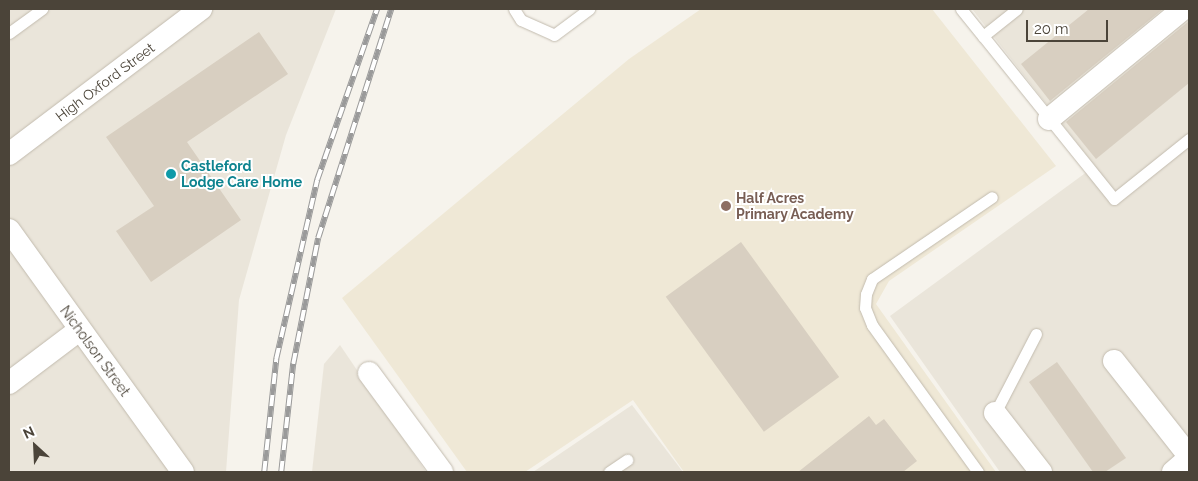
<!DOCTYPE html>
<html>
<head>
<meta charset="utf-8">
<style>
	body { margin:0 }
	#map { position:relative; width:1198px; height:481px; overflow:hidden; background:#f6f3ec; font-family:Raleway,sans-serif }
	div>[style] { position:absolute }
	.residential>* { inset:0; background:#eae5da }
	.education>* { inset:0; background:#efe8d6 }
	.building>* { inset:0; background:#d8cfc1; transform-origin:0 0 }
	.roads { filter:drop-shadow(0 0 1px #c2bbae) drop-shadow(0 0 1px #c2bbae) }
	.service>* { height:11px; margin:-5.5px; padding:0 5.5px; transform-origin:5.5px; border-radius:5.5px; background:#fff }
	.minor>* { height:22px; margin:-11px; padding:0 11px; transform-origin:11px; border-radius:11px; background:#fff }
	.rail>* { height:5.5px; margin-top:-2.75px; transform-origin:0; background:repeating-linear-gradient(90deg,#fff 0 11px,#9a9a9a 0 22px); box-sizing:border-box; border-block:1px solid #9a9a9a }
	.dots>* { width:14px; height:14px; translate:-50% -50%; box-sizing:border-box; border:2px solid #fff; border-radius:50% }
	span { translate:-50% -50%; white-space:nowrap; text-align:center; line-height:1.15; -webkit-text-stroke:4px #fff; paint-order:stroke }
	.street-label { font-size:14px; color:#4b4439 }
	.culture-label { font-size:14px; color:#0d838f; font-weight:700 }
	.left { translate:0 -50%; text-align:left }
	.education-label { font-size:14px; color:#785e54; font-weight:700 }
	.frame { position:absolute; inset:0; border:10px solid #4b4439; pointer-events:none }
	.north { position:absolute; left:10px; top:421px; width:50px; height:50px; -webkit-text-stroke:4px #fff; paint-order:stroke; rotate:335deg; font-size:14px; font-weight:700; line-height:20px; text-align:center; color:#4b4439 }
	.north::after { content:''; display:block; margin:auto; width:18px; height:22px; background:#4b4439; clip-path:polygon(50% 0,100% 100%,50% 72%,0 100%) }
	.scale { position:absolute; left:1026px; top:20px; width:82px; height:22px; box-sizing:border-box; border:2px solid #4b4439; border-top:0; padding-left:6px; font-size:15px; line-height:18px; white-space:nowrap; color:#4b4439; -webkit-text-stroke:4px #fff; paint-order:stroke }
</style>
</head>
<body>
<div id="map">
	<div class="residential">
		<i style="clip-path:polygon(9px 9px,336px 9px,286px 135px,239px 300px,226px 472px,9px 472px)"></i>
		<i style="clip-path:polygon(972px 9px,1189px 9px,1189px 472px,1000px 472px,890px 316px,1095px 166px)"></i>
		<i style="clip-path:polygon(340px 345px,426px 472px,312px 472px,324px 364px)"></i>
		<i style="clip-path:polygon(632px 405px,683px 472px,533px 472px)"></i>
	</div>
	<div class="education">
		<i style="clip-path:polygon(701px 9px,932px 9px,1056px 166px,889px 281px,876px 304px,996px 472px,684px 472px,633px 400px,525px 472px,467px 472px,342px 298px,629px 59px)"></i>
	</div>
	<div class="building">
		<i style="clip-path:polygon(1089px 9px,1163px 9px,1050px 101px,1021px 64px)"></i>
		<i style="clip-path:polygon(1189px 21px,1189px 83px,1096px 159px,1066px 122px)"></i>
		<i style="clip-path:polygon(259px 32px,288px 74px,187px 142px,241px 220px,151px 282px,116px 231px,154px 206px,106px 137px)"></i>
		<i style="left:741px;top:242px;width:167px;height:93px;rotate:54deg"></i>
		<i style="clip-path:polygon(1057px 362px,1126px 458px,1105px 472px,1093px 472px,1029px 382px)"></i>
		<i style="clip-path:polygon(869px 416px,876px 425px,884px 419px,917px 461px,903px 472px,798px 472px)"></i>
	</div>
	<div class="roads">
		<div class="service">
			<i style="left:514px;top:9px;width:13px;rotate:58deg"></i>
			<i style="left:521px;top:20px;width:36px;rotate:24deg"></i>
			<i style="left:554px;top:35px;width:44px;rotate:-36.6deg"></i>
			<i style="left:961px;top:9px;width:35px;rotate:51deg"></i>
			<i style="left:983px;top:36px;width:43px;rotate:-38.5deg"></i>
			<i style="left:9px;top:33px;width:41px;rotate:-36deg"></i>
			<i style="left:983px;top:36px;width:209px;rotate:51.2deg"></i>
			<i style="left:1114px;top:199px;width:96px;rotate:-38.7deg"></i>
			<i style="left:995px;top:413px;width:89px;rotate:-62.6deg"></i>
			<i style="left:609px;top:472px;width:22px;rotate:-34deg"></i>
			<i style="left:978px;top:472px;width:181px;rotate:-125.8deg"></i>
			<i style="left:872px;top:325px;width:18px;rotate:-112deg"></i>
			<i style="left:865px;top:308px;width:14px;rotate:-86deg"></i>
			<i style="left:866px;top:294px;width:16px;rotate:-68deg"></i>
			<i style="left:872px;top:279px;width:145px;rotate:-34.3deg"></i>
		</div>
		<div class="minor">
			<i style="left:1049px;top:119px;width:173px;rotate:-39.4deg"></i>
			<i style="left:9px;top:154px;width:241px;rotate:-37.1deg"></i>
			<i style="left:9px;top:230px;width:298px;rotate:54.3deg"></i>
			<i style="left:1114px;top:361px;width:121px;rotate:51.7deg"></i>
			<i style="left:369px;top:373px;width:123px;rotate:53.6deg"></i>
			<i style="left:9px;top:383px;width:88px;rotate:-37.1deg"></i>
			<i style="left:995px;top:413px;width:75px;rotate:52.1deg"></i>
			<i style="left:1173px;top:472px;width:21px;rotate:-41deg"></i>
		</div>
	</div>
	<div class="rail">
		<i style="left:264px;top:472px;width:114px;rotate:-83.9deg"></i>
		<i style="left:276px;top:359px;width:184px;rotate:-77.1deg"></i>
		<i style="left:317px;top:180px;width:181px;rotate:-70.7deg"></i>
		<i style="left:281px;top:472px;width:109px;rotate:-83.7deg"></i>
		<i style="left:293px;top:364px;width:128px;rotate:-78.8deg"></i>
		<i style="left:318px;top:238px;width:240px;rotate:-72.3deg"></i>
	</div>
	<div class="dots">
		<i style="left:171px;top:174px;background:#0f9aa8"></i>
		<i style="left:726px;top:206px;background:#8d6e63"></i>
	</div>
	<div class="street-label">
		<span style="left:105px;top:82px;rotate:-37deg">High Oxford Street</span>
		<span style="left:95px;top:351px;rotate:54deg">Nicholson Street</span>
	</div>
	<div class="culture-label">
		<span class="left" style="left:181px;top:174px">Castleford<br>Lodge Care Home</span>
	</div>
	<div class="education-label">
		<span class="left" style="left:736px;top:206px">Half Acres<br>Primary Academy</span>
	</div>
	<div class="frame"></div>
	<div class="north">N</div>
	<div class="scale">20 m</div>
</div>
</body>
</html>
